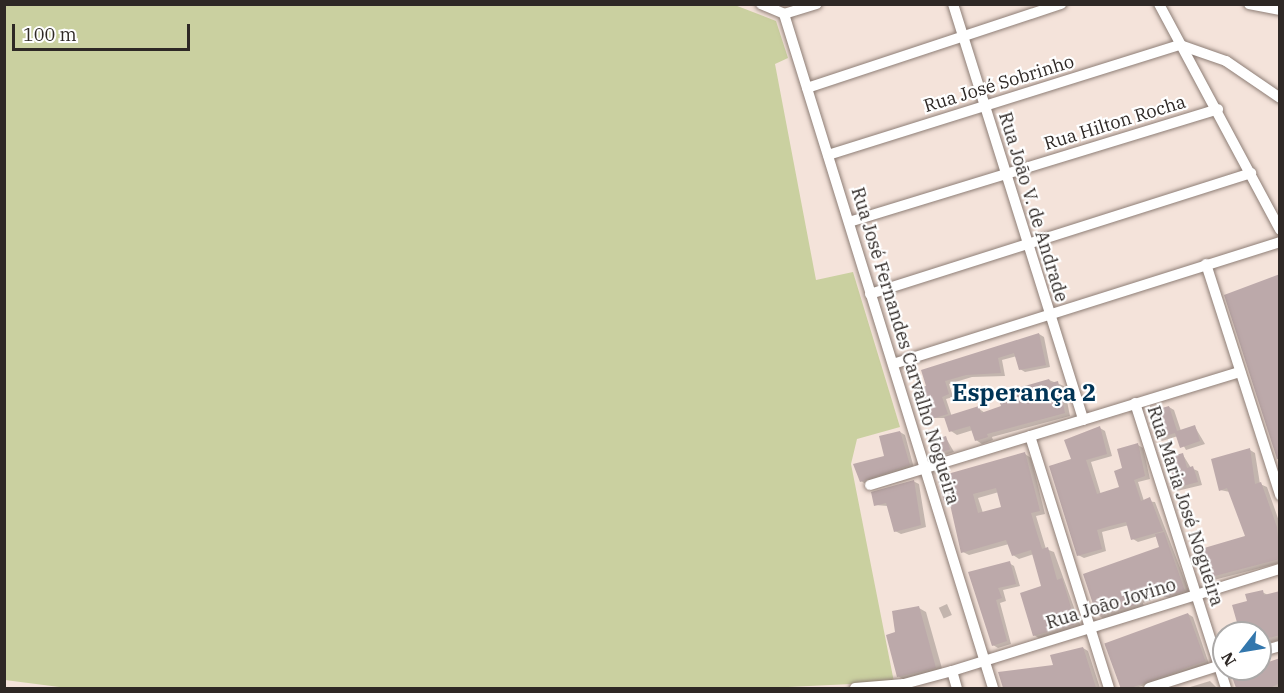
<!DOCTYPE html>
<html>
<head>
<meta charset="utf-8">
<style>
	body { margin:0 }
	#map { position:relative; width:1284px; height:693px; overflow:hidden; background:#f4e3da; font-family:"IBM Plex Serif",serif }
	div>[style] { position:absolute }
	.green>* { inset:0; background:#cad0a0 }
	.shadow>* { inset:0; background:#0003; transform-origin:0 0 }
	.building>* { inset:0; background:#bca9aa; transform-origin:0 0 }
	.roads { filter:drop-shadow(0 0 2px #8e7e76) drop-shadow(0 0 2px #8e7e76) }
	.street>* { height:10px; margin:-5px; padding:0 5px; transform-origin:5px; border-radius:5px; background:#fff }
	span { translate:-50% -50%; white-space:nowrap; text-align:center; line-height:1.15; -webkit-text-stroke:4.5px #fff; paint-order:stroke }
	.street-label { font-size:18px; color:#2e2825 }
	.district-label { font-size:24px; color:#003456; font-weight:700 }
	.frame { position:absolute; inset:0; border:6px solid #2e2825; pointer-events:none }
	.north { position:absolute; left:1212px; top:621px; width:60px; height:60px; box-sizing:border-box; background:#fff; border:2px solid #aba9a8; border-radius:50%; rotate:239deg; font-size:16px; font-weight:700; line-height:24px; text-align:center; color:#2e2825 }
	.north::after { content:''; display:block; margin:auto; width:21px; height:27px; background:#3377ad; clip-path:polygon(50% 0,100% 100%,50% 72%,0 100%) }
	.scale { position:absolute; left:12px; top:24px; width:178px; height:27px; box-sizing:border-box; border:3px solid #2e2825; border-top:0; padding-left:8px; font-size:18px; line-height:21px; white-space:nowrap; color:#2e2825; -webkit-text-stroke:4px #fff; paint-order:stroke }
</style>
</head>
<body>
<div id="map">
	<div class="green">
		<i style="clip-path:polygon(732px 4px,776px 21px,788px 58px,775px 64px,816px 280px,853px 272px,900px 427px,857px 439px,851px 464px,894px 682px,767px 688px,67px 688px,5px 680px,4px 5px)"></i>
	</div>
	<div class="shadow">
		<i style="clip-path:polygon(1039px 334px,1044px 337px,1050px 367px,1025px 372px,1020px 369px,1017px 356px,1002px 360px,1005px 376px,972px 377px,949px 384px,953px 397px,946px 399px,952px 417px,978px 408px,985px 413px,1003px 407px,1049px 380px,1064px 386px,1070px 416px,992px 437px,993px 440px,982px 444px,976px 440px,973px 430px,957px 435px,951px 431px,946px 418px,932px 418px,921px 389px)"></i>
		<i style="clip-path:polygon(1169px 407px,1174px 410px,1181px 431px,1195px 427px,1205px 444px,1186px 450px,1178px 436px,1162px 441px,1157px 438px)"></i>
		<i style="clip-path:polygon(1100px 428px,1105px 431px,1112px 456px,1091px 462px,1101px 495px,1121px 488px,1124px 469px,1138px 445px,1143px 448px,1150px 479px,1138px 482px,1144px 501px,1155px 502px,1190px 594px,1171px 599px,1164px 596px,1143px 603px,1144px 607px,1104px 619px,1098px 615px,1161px 548px,1158px 536px,1138px 542px,1133px 539px,1129px 525px,1102px 532px,1106px 551px,1084px 558px,1078px 555px,1072px 460px)"></i>
		<i style="clip-path:polygon(900px 432px,905px 435px,914px 468px,866px 484px,861px 481px,886px 457px)"></i>
		<i style="clip-path:polygon(946px 438px,954px 452px,941px 456px,936px 453px)"></i>
		<i style="clip-path:polygon(1250px 450px,1255px 453px,1260px 484px,1267px 487px,1280px 524px,1280px 563px,1210px 581px,1205px 578px,1247px 537px,1230px 492px,1220px 490px)"></i>
		<i style="clip-path:polygon(evenodd,1025px 454px,1031px 458px,1045px 514px,1036px 516px,1046px 549px,1054px 552px,1081px 627px,1040px 639px,1034px 635px,1043px 587px,1034px 554px,1019px 559px,1013px 555px,1009px 544px,969px 555px,963px 552px,951px 504px,945px 501px,1025px 454px,999px 492px,1002px 508px,983px 513px,978px 498px,999px 492px)"></i>
		<i style="clip-path:polygon(1183px 455px,1191px 468px,1198px 471px,1202px 485px,1177px 491px,1172px 488px)"></i>
		<i style="clip-path:polygon(913px 481px,919px 484px,926px 527px,901px 534px,895px 531px,888px 506px,875px 505px)"></i>
		<i style="clip-path:polygon(1009px 563px,1014px 566px,1020px 586px,1003px 590px,1006px 601px,1000px 603px,1011px 644px,998px 648px,993px 645px,970px 573px)"></i>
		<i style="clip-path:polygon(1262px 592px,1268px 595px,1280px 592px,1280px 640px,1264px 644px,1260px 643px,1260px 633px,1241px 633px,1249px 602px)"></i>
		<i style="left:947px;top:604px;width:12px;height:9px;rotate:66deg"></i>
		<i style="clip-path:polygon(919px 608px,926px 612px,943px 672px,906px 681px,898px 676px,897px 633px)"></i>
		<i style="clip-path:polygon(1188px 614px,1193px 617px,1209px 664px,1136px 688px,1121px 688px,1106px 644px)"></i>
		<i style="clip-path:polygon(1083px 648px,1088px 651px,1100px 688px,1005px 688px,1000px 673px,1055px 666px)"></i>
		<i style="clip-path:polygon(1280px 661px,1280px 688px,1237px 688px,1233px 675px)"></i>
		<i style="clip-path:polygon(1210px 681px,1217px 688px,1187px 688px)"></i>
	</div>
	<div class="building">
		<i style="clip-path:polygon(1280px 274px,1280px 459px,1277px 459px,1224px 295px)"></i>
		<i style="clip-path:polygon(1039px 333px,1046px 365px,1019px 370px,1014px 353px,998px 358px,1001px 373px,966px 375px,945px 381px,949px 394px,942px 397px,948px 414px,931px 419px,919px 388px,926px 386px,921px 370px)"></i>
		<i style="clip-path:polygon(1049px 379px,1051px 383px,1058px 381px,1065px 413px,987px 434px,988px 437px,975px 441px,970px 426px,949px 432px,944px 417px,979px 406px,981px 413px,1001px 406px,997px 394px)"></i>
		<i style="clip-path:polygon(1169px 406px,1177px 431px,1195px 425px,1200px 441px,1180px 448px,1175px 433px,1156px 439px,1148px 412px)"></i>
		<i style="clip-path:polygon(1100px 426px,1107px 454px,1086px 460px,1097px 494px,1119px 487px,1114px 471px,1122px 468px,1117px 449px,1138px 443px,1145px 476px,1134px 480px,1141px 501px,1150px 497px,1163px 531px,1131px 540px,1126px 522px,1110px 526px,1097px 530px,1102px 549px,1077px 556px,1049px 466px,1071px 459px,1064px 440px)"></i>
		<i style="clip-path:polygon(900px 431px,910px 465px,860px 482px,853px 464px,884px 456px,879px 436px)"></i>
		<i style="left:946px;top:436px;width:14px;height:16px;rotate:73deg"></i>
		<i style="clip-path:polygon(1250px 448px,1255px 484px,1261px 482px,1277px 527px,1280px 559px,1203px 579px,1194px 551px,1245px 536px,1227px 488px,1219px 491px,1211px 459px)"></i>
		<i style="clip-path:polygon(evenodd,1025px 452px,1040px 511px,1031px 513px,1036px 530px,1042px 549px,1048px 547px,1057px 580px,1062px 578px,1076px 624px,1033px 636px,1020px 593px,1041px 586px,1031px 550px,1012px 556px,1006px 540px,961px 553px,949px 500px,944px 502px,937px 477px,1025px 452px,996px 488px,1001px 507px,978px 513px,973px 494px,996px 488px)"></i>
		<i style="clip-path:polygon(1183px 453px,1187px 468px,1193px 466px,1198px 482px,1171px 489px,1165px 458px)"></i>
		<i style="clip-path:polygon(914px 480px,921px 525px,894px 532px,886px 503px,874px 506px,871px 492px)"></i>
		<i style="clip-path:polygon(1164px 532px,1185px 591px,1164px 597px,1162px 591px,1138px 600px,1139px 604px,1097px 616px,1083px 574px,1159px 547px,1155px 534px)"></i>
		<i style="clip-path:polygon(1010px 561px,1016px 584px,998px 588px,1002px 598px,996px 600px,1007px 641px,992px 646px,968px 572px)"></i>
		<i style="clip-path:polygon(1263px 590px,1264px 595px,1280px 591px,1280px 635px,1261px 640px,1260px 633px,1240px 633px,1232px 605px,1247px 601px,1245px 594px)"></i>
		<i style="clip-path:polygon(919px 606px,936px 668px,897px 677px,886px 635px,895px 632px,892px 611px)"></i>
		<i style="left:1188px;top:613px;width:51px;height:89px;rotate:70deg"></i>
		<i style="clip-path:polygon(1083px 647px,1096px 688px,1003px 688px,998px 672px,1053px 665px,1050px 655px)"></i>
		<i style="clip-path:polygon(1280px 658px,1280px 683px,1270px 688px,1236px 688px,1231px 674px,1260px 669px,1260px 665px)"></i>
	</div>
	<div class="roads">
		<div class="street">
			<i style="left:761px;top:4px;width:25px;rotate:23deg"></i>
			<i style="left:953px;top:4px;width:436px;rotate:72.6deg"></i>
			<i style="left:1159px;top:4px;width:256px;rotate:61.8deg"></i>
			<i style="left:1249px;top:4px;width:32px;rotate:11deg"></i>
			<i style="left:784px;top:14px;width:706px;rotate:72.77deg"></i>
			<i style="left:784px;top:14px;width:34px;rotate:-17deg"></i>
			<i style="left:807px;top:88px;width:268px;rotate:-18.3deg"></i>
			<i style="left:828px;top:155px;width:369px;rotate:-17.4deg"></i>
			<i style="left:1180px;top:45px;width:49px;rotate:19.2deg"></i>
			<i style="left:1226px;top:61px;width:65px;rotate:34.4deg"></i>
			<i style="left:849px;top:222px;width:386px;rotate:-17deg"></i>
			<i style="left:1206px;top:264px;width:243px;rotate:72.2deg"></i>
			<i style="left:870px;top:294px;width:400px;rotate:-17.6deg"></i>
			<i style="left:893px;top:364px;width:406px;rotate:-17.5deg"></i>
			<i style="left:1135px;top:403px;width:299px;rotate:72.3deg"></i>
			<i style="left:1030px;top:436px;width:264px;rotate:72.6deg"></i>
			<i style="left:870px;top:485px;width:387px;rotate:-17deg"></i>
			<i style="left:1260px;top:652px;width:21px;rotate:-17deg"></i>
			<i style="left:952px;top:671px;width:18px;rotate:74deg"></i>
			<i style="left:855px;top:688px;width:49px;rotate:-4.7deg"></i>
			<i style="left:904px;top:684px;width:50px;rotate:-15.2deg"></i>
			<i style="left:952px;top:671px;width:343px;rotate:-17.3deg"></i>
			<i style="left:1149px;top:688px;width:79px;rotate:-17.7deg"></i>
		</div>
	</div>
	<div class="street-label">
		<span style="left:999px;top:84px;rotate:-17deg">Rua José Sobrinho</span>
		<span style="left:1115px;top:123px;rotate:-17deg">Rua Hilton Rocha</span>
		<span style="left:1033px;top:207px;rotate:73deg">Rua João V. de Andrade</span>
		<span style="left:905px;top:346px;rotate:73deg">Rua José Fernandes Carvalho Nogueira</span>
		<span style="left:1185px;top:506px;rotate:72deg">Rua Maria José Nogueira</span>
		<span style="left:1111px;top:604px;rotate:-17deg">Rua João Jovino</span>
	</div>
	<div class="district-label">
		<span style="left:1024px;top:393px">Esperança 2</span>
	</div>
	<div class="frame"></div>
	<div class="north">N</div>
	<div class="scale">100 m</div>
</div>
</body>
</html>
